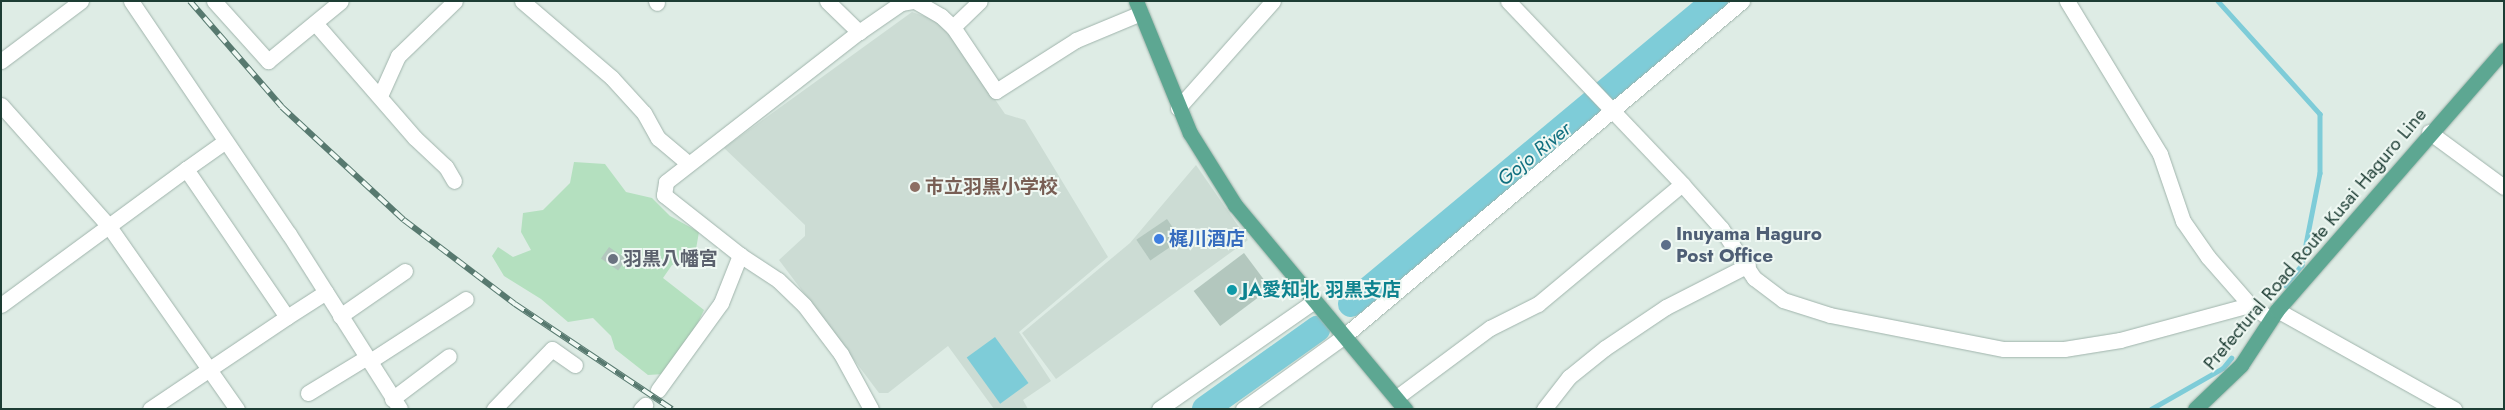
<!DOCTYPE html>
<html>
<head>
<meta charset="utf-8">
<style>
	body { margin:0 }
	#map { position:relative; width:2505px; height:410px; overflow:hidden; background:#deece5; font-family:Jost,"Noto Sans JP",sans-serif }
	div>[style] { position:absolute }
	.built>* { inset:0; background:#ccdcd4 }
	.green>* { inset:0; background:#b4e0bf }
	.water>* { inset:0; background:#7eccd8; transform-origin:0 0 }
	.stream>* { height:4.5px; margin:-2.25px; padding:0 2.25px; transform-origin:2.25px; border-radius:2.25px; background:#7eccd8 }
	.river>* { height:26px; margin:-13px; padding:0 13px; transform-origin:13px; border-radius:13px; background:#7eccd8 }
	.building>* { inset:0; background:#b3c7be; transform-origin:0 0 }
	.roads { filter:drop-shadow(0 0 1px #a0b4ac) drop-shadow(0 0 1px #a0b4ac) }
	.minor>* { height:15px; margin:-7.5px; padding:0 7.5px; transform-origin:7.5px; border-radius:7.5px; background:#fff }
	.major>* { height:15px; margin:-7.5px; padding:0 7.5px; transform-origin:7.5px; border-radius:7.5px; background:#5da792 }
	.rail>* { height:5.5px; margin-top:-2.75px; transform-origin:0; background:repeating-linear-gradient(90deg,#eff8f3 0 11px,#57796f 0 22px); box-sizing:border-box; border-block:1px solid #57796f }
	.dots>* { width:14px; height:14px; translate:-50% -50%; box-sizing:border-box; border:2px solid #eff8f3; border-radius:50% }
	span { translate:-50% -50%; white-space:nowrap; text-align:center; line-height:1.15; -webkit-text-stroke:4px #eff8f3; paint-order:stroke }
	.education-label { font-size:19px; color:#785e54; font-weight:700 }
	.left { translate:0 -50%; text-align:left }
	.service-label { font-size:19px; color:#4e5e75; font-weight:700 }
	.shop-label { font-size:19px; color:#366cbe; font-weight:700 }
	.street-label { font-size:19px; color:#1d3d34 }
	.worship-label { font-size:19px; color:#5b616d; font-weight:700 }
	.culture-label { font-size:19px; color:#0d838f; font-weight:700 }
	.water-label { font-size:20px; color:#117080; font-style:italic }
	.frame { position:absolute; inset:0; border:2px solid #1d3d34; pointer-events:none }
</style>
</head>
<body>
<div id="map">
	<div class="built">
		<i style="clip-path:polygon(912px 12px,942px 22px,1005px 114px,1025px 120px,1108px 257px,1019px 332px,1051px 381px,1023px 400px,1028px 409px,994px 409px,948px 346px,888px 393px,879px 393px,779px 260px,805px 236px,805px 225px,724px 148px)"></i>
		<i style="clip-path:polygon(1196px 165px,1248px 240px,1056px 379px,1022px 333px,1130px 243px)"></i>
	</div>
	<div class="green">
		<i style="clip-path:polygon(574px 162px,605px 164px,626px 192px,652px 198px,670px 216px,699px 232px,696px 249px,686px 261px,672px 265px,663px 278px,704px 310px,691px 337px,664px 374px,648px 375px,615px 349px,611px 336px,593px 318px,568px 322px,541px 299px,504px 276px,492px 256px,498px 247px,513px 257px,531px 250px,521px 232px,523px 213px,543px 210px,570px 183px)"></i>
	</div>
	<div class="water">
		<i style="left:995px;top:337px;width:57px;height:35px;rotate:54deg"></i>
	</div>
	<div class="stream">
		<i style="left:2218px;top:1px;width:152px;rotate:47.9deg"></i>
		<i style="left:2320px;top:114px;width:59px;rotate:90deg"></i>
		<i style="left:2320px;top:173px;width:94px;rotate:101.1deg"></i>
		<i style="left:2302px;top:265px;width:26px;rotate:127deg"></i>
		<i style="left:2151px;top:409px;width:83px;rotate:-29.7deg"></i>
		<i style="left:2223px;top:368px;width:13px;rotate:-51deg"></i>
	</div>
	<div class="river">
		<i style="left:1351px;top:304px;width:474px;rotate:-39.8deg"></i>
		<i style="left:1205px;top:409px;width:138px;rotate:-35.5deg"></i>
	</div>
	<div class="building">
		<i style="left:1167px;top:219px;width:25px;height:37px;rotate:56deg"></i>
		<i style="left:609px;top:247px;width:21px;height:14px;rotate:35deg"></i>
		<i style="left:1244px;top:253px;width:44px;height:63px;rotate:53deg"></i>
	</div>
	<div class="roads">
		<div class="minor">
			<i style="left:131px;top:1px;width:282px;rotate:55.9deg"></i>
			<i style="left:289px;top:234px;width:207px;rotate:57.6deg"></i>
			<i style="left:214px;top:1px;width:81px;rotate:48deg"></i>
			<i style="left:268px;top:61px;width:94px;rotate:-39.4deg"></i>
			<i style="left:522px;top:1px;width:118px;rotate:40.5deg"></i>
			<i style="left:612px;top:78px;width:47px;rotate:47.6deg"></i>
			<i style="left:644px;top:113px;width:29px;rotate:61deg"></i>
			<i style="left:658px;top:138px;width:40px;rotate:40deg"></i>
			<i style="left:656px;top:1px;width:2px;rotate:63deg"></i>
			<i style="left:827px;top:1px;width:45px;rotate:44.1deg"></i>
			<i style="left:915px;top:1px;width:30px;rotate:30deg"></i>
			<i style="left:941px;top:16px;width:16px;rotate:43deg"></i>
			<i style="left:953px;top:27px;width:77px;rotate:56.1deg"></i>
			<i style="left:996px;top:91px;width:95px;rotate:-32.5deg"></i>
			<i style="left:1076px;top:40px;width:70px;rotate:-22.6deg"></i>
			<i style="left:1508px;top:1px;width:253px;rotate:46.4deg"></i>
			<i style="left:1682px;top:184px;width:59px;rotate:48.4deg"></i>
			<i style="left:1721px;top:228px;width:60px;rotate:56.6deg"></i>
			<i style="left:1754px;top:278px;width:36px;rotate:37deg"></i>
			<i style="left:1783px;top:300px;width:49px;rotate:17.7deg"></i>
			<i style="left:1830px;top:315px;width:177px;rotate:11.1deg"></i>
			<i style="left:2004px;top:349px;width:60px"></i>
			<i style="left:2064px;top:349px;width:57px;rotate:-9.1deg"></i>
			<i style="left:2120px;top:340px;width:135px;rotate:-15.1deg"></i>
			<i style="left:2067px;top:1px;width:179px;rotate:58.7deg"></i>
			<i style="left:2160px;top:154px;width:71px;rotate:71.1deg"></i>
			<i style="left:2183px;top:221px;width:44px;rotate:55.2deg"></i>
			<i style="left:2208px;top:257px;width:64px;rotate:48.8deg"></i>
			<i style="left:2250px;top:305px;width:25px;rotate:34deg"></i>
			<i style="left:315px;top:23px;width:152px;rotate:49deg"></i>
			<i style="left:415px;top:138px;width:42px;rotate:43.1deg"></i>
			<i style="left:446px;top:167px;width:16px;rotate:60deg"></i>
			<i style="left:953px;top:27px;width:37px;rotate:-44deg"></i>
			<i style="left:1px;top:61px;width:100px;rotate:-36.9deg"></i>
			<i style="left:380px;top:96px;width:44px;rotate:-65.8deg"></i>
			<i style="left:398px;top:56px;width:79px;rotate:-44deg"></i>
			<i style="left:1px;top:105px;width:161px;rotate:48.3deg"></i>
			<i style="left:108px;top:225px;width:225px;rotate:55deg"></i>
			<i style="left:1178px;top:108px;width:143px;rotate:-48.4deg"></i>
			<i style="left:2429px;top:132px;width:93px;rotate:36.3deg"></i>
			<i style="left:186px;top:169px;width:47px;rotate:-35.4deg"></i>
			<i style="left:1px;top:305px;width:230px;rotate:-36.3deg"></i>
			<i style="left:186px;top:169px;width:179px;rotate:55.7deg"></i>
			<i style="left:287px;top:317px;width:46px;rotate:-32.7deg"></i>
			<i style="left:2277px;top:310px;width:203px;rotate:29.2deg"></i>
			<i style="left:340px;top:316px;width:79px;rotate:-34.7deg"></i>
			<i style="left:370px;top:361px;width:114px;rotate:-32.9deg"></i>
			<i style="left:658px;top:390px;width:107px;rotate:-54.1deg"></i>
			<i style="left:721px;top:303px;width:52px;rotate:-68.4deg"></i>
			<i style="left:308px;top:393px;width:69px;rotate:-31.4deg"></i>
			<i style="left:1397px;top:397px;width:116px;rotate:-36.6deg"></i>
			<i style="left:1490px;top:328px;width:54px;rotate:-26.6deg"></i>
			<i style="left:1538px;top:304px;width:187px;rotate:-39.8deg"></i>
			<i style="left:392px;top:399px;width:71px;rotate:-37deg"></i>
			<i style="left:150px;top:409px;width:165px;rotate:-33.9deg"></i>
			<i style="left:494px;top:409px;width:83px;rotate:-46deg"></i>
			<i style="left:552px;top:349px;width:28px;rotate:35deg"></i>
			<i style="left:641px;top:409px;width:6px;rotate:-45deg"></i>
			<i style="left:871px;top:409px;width:63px;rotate:-118.6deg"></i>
			<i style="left:841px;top:354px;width:61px;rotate:-127.1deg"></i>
			<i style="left:804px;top:305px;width:36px;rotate:-136deg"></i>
			<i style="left:778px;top:280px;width:45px;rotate:-146.7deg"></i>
			<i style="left:740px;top:255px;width:97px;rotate:-141.7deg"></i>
			<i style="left:664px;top:195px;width:13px;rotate:-81deg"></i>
			<i style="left:666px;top:182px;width:244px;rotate:-37.9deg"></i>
			<i style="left:859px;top:32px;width:51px;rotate:-34.6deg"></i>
			<i style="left:901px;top:3px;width:13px;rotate:-9deg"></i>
			<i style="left:1159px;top:409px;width:188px;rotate:-34.8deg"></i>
			<i style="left:1243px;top:409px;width:123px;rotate:-35.8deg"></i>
			<i style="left:1343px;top:337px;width:522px;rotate:-40.1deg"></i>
			<i style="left:1544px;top:409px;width:41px;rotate:-52deg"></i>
			<i style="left:1569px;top:377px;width:46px;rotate:-38.9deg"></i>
			<i style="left:1605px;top:348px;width:73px;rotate:-33.9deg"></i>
			<i style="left:1666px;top:307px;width:92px;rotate:-27.1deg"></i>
		</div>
		<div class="major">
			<i style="left:1136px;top:1px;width:143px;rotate:67.8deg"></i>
			<i style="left:1190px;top:133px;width:85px;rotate:58deg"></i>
			<i style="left:1235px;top:205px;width:266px;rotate:50.2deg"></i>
			<i style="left:2195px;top:409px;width:64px;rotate:-43.7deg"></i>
			<i style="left:2241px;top:365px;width:66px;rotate:-56.8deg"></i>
			<i style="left:2277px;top:310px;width:345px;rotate:-48.9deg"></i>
		</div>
	</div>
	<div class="rail">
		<i style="left:190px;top:1px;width:140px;rotate:49deg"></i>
		<i style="left:282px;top:107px;width:166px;rotate:42.8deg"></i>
		<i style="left:404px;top:220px;width:139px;rotate:37.1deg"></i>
		<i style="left:515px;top:304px;width:189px;rotate:33.8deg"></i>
	</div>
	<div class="dots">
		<i style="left:915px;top:187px;background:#8d6e63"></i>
		<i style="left:1159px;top:239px;background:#3f7fe0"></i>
		<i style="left:1666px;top:245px;background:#5c6f8a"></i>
		<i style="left:613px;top:259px;background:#6b7280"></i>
		<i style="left:1232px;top:290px;background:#0f9aa8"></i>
	</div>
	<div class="education-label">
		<span class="left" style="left:925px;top:187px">市立羽黒小学校</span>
	</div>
	<div class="service-label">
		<span class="left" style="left:1676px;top:245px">Inuyama Haguro<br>Post Office</span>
	</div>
	<div class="shop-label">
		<span class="left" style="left:1169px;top:239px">梶川酒店</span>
	</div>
	<div class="street-label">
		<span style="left:2315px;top:239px;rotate:-50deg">Prefectural Road Route Kusai Haguro Line</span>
	</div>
	<div class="worship-label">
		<span class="left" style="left:623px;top:259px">羽黒八幡宮</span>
	</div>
	<div class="culture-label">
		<span class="left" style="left:1242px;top:290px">JA愛知北 羽黒支店</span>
	</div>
	<div class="water-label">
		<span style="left:1534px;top:154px;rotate:-39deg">Gojo River</span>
	</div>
	<div class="frame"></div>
</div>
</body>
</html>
